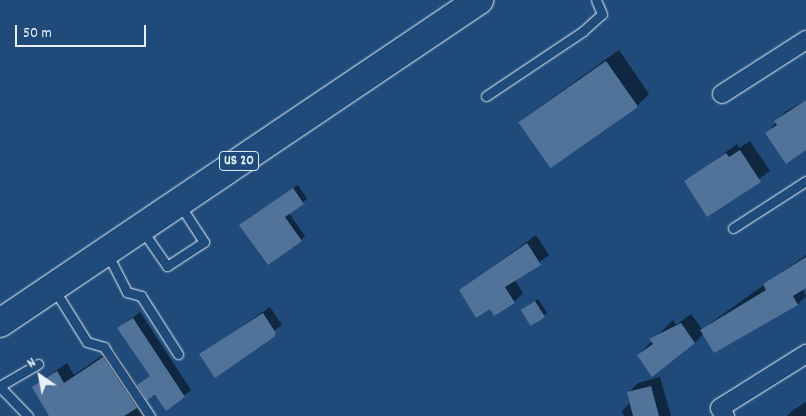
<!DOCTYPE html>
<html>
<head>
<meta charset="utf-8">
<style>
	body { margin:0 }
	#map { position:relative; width:806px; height:416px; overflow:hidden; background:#1f4a7a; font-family:Dekko,sans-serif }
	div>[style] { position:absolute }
	.shadow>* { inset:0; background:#0007 }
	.building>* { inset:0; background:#517399; transform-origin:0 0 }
	.roads { filter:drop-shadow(0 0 1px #e8f1f8) drop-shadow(0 0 1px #e8f1f8) }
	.lane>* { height:9px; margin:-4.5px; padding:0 4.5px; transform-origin:4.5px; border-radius:4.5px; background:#1f4a7a }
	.street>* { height:18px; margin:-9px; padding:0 9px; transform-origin:9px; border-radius:9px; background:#1f4a7a }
	.primary>* { height:28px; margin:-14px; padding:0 14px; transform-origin:14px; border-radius:14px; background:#1f4a7a }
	span { translate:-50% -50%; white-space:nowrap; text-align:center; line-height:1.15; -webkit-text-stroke:5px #1f4a7a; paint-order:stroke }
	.shield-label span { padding:1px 4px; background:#1f4a7a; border:1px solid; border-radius:4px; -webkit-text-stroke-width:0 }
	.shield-label { font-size:14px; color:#e8f1f8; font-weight:700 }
	.north { position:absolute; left:15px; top:351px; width:50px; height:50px; -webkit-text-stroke:4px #1f4a7a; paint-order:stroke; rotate:327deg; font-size:14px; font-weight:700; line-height:20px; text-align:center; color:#e8f1f8 }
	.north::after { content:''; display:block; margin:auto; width:18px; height:22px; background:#e8f1f8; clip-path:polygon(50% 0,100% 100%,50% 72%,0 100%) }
	.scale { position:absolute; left:15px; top:25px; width:131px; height:22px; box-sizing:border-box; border:2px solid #e8f1f8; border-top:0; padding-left:6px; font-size:15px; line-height:18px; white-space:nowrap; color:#e8f1f8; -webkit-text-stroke:4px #1f4a7a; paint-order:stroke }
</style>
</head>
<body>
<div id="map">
	<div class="shadow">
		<i style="clip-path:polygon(619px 50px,649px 94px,637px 106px,520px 121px)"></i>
		<i style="clip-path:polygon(806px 100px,806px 149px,767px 133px,785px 112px)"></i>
		<i style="clip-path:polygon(750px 141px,770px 171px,708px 215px,685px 182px,737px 144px,739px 148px)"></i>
		<i style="clip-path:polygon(298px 185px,307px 199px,289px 213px,305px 236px,301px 240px,241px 225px)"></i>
		<i style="clip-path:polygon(536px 235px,549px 255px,515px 280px,523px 293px,514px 302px,490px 308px,461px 290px)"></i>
		<i style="clip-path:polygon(806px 255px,802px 288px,806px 296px,798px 304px,715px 351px,704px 333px,695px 343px,638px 355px,673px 320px,676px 325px,691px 314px,702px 329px)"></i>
		<i style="clip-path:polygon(538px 299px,547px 313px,544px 316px,522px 310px)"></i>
		<i style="clip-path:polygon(270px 307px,282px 325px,215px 376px,200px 355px)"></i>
		<i style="clip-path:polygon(140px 312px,191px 390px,184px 396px,146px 397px,138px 405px,145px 416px,51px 416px,33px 387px,67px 363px,74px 375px,113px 348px,138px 386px,151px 375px,119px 328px)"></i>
		<i style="clip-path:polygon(660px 377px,671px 416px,624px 416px,622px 411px,631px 402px,628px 393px,638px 383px)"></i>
		<i style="clip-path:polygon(806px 402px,806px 416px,787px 416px,792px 411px)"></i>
	</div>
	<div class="building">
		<i style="left:606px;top:61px;width:56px;height:107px;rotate:55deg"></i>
		<i style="clip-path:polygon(806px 100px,806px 150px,786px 164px,765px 133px,777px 125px,774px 121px)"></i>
		<i style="clip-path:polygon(740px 150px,761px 182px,707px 217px,684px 181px,726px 153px,729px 157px)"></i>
		<i style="clip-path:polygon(293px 188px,304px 204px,285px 217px,302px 241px,268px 265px,239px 225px)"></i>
		<i style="clip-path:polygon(527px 243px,541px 265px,505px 287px,515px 303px,494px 316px,490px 309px,476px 318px,459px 290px)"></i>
		<i style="clip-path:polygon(806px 257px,806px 288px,793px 296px,798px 305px,714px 353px,700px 330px,766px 290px,763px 284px)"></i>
		<i style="left:535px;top:301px;width:19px;height:17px;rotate:58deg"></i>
		<i style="clip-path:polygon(263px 313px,276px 333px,274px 337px,215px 378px,199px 354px)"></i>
		<i style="clip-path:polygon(133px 318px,185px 397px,166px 411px,155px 395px,147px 400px,137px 385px,150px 376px,117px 328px)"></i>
		<i style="clip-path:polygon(681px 323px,695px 343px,652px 377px,637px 355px,653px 344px,649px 339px)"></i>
		<i style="clip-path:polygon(103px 357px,137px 408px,124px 416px,49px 416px,32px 387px,57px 371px,64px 383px)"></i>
		<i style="clip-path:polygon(651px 386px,659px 416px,633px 416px,627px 392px)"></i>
	</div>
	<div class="roads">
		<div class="lane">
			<i style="left:486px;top:96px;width:117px;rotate:-33.8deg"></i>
			<i style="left:583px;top:31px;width:25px;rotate:-42deg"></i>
			<i style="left:602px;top:14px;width:15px;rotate:-113deg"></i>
			<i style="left:733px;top:228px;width:87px;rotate:-32.8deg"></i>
			<i style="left:142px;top:230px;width:44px;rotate:55.2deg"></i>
			<i style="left:167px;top:266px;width:44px;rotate:-33deg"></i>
			<i style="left:204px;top:242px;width:44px;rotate:-123deg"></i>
			<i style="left:107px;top:253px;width:44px;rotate:62.9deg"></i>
			<i style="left:127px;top:292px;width:15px;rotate:16deg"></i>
			<i style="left:141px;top:296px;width:69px;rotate:57.5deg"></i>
			<i style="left:54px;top:289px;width:62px;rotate:58.1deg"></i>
			<i style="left:87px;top:342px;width:18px;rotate:16deg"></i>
			<i style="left:104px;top:347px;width:83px;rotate:56.3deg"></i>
			<i style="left:0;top:386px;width:44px;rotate:-30.1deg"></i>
			<i style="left:1px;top:388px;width:39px;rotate:46deg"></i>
		</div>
		<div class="street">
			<i style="left:722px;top:94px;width:100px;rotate:-32.7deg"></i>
			<i style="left:725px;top:416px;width:9px;rotate:-122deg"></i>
			<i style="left:720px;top:408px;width:102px;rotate:-32.1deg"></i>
		</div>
		<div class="primary">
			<i style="left:0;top:323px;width:578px;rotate:-33.99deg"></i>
		</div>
	</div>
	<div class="shield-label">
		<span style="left:239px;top:161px">US 20</span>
	</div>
	<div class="north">N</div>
	<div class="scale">50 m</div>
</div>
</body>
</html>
